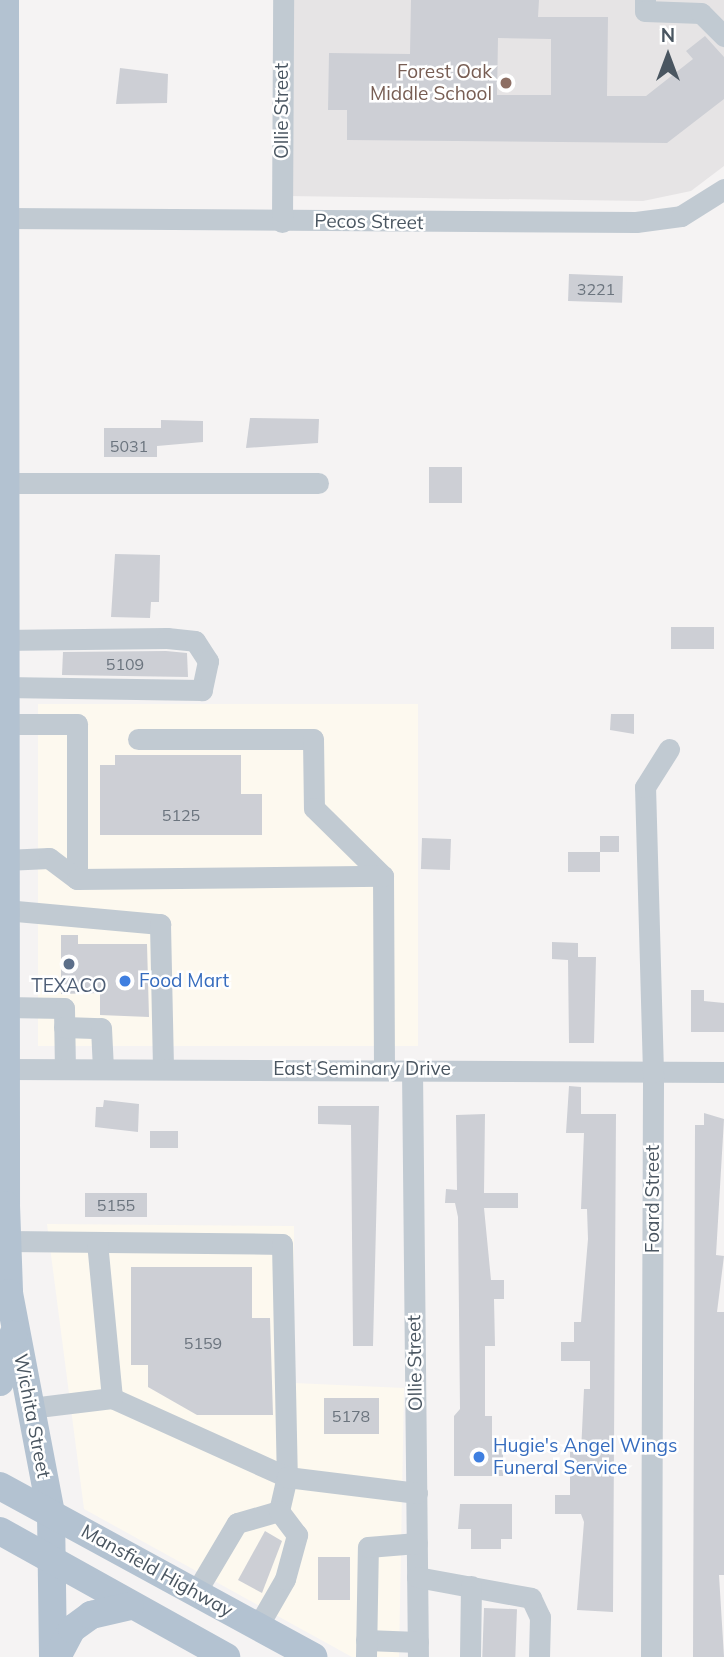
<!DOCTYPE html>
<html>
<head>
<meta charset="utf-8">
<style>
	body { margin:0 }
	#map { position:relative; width:724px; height:1657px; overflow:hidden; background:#f5f3f3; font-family:Mulish,sans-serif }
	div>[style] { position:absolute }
	.commercial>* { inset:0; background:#fdf9ef; transform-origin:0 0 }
	.education>* { inset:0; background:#e6e4e5 }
	.building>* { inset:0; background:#cdcfd5; transform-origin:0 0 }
	.minor>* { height:21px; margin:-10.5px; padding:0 10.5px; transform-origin:10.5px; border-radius:10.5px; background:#c1cad2 }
	.major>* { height:28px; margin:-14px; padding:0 14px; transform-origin:14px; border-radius:14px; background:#b3c2d1 }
	.dots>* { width:19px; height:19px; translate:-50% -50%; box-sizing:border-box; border:4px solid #fff; border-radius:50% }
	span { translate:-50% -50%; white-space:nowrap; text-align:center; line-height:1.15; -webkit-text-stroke:5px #fff; paint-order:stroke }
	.number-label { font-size:16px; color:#6b747e }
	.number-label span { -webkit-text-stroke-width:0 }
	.education-label { font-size:19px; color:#785e54 }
	.right { translate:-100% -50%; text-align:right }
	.street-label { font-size:19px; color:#4a5661 }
	.shop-label { font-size:19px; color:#366cbe }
	.left { translate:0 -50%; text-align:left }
	.service-label { font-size:19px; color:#4e5e75 }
	.north { position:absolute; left:633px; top:21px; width:70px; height:70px; -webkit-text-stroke:5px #fff; paint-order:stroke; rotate:0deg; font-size:19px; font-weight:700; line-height:28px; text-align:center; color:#4a5661 }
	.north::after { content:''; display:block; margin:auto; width:24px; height:32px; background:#4a5661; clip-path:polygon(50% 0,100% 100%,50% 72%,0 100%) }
</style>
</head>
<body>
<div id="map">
	<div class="commercial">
		<i style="left:38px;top:704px;width:380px;height:342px"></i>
		<i style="clip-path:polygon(47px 1224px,294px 1226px,294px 1383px,404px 1388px,399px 1657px,352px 1657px,84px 1509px)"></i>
	</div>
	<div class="education">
		<i style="clip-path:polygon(288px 0,724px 0,724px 166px,691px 191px,643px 201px,287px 196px)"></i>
	</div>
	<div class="building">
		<i style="clip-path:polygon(evenodd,411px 0,539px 0,538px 17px,608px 17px,607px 96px,646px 96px,693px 59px,686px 51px,705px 36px,724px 57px,724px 99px,667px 143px,347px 140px,347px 110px,328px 110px,329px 53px,410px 54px,411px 0,498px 38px,551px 39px,551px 95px,497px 95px,498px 38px)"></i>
		<i style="clip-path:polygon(120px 68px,168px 74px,167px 103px,116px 104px)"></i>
		<i style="left:569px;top:274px;width:54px;height:27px;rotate:2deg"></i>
		<i style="clip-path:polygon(250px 418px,319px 419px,318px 443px,246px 448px)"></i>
		<i style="clip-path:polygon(161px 420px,203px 421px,203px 442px,157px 446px,157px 457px,104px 457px,104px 428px,161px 428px)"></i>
		<i style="left:429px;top:467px;width:33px;height:36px"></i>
		<i style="clip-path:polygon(115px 554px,160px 555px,159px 602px,151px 602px,150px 618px,111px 617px)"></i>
		<i style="left:671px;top:627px;width:43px;height:22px"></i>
		<i style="clip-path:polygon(166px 651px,187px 653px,188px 677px,62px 675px,63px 652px)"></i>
		<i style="clip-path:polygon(611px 714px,634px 714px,634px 734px,610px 730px)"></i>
		<i style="clip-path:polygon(115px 755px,241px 755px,241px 794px,262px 794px,262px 835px,100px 835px,100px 765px,115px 765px)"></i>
		<i style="left:600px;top:836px;width:19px;height:16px"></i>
		<i style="left:422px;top:838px;width:29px;height:31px;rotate:2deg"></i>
		<i style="left:568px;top:852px;width:32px;height:20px"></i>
		<i style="clip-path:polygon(61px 935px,78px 935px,78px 944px,147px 944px,149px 1017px,100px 1015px,100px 993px,61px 994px)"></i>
		<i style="clip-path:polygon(552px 942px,578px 943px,578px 957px,596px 957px,594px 1043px,569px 1043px,568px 960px,552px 959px)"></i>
		<i style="clip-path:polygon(691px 990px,704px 990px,704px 1001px,724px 1003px,724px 1032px,691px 1032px)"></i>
		<i style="clip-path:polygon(569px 1086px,581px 1087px,581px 1114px,616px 1114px,613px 1612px,577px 1610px,584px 1522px,581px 1514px,555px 1514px,555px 1495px,570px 1495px,570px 1452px,581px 1452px,584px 1389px,590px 1389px,590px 1361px,561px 1361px,561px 1342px,574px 1342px,574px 1322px,581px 1322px,588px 1239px,587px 1209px,581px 1209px,584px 1133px,566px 1133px)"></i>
		<i style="clip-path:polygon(104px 1100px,139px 1104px,138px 1132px,95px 1127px,96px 1107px,103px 1107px)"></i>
		<i style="clip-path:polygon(318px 1106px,379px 1106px,373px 1346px,353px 1346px,351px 1125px,318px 1124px)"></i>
		<i style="clip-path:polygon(704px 1113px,724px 1119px,716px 1255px,724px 1256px,717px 1312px,724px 1312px,724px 1575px,719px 1575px,724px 1657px,693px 1657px,695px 1125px,704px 1125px)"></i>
		<i style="clip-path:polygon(485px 1114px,484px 1193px,518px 1193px,518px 1208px,484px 1208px,491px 1280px,504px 1280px,504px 1299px,494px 1299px,495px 1346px,485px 1346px,485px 1416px,492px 1416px,492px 1449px,503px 1449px,503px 1476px,454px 1476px,454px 1416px,460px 1409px,458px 1217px,455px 1203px,445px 1203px,446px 1189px,457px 1190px,456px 1115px)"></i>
		<i style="left:150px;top:1131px;width:28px;height:17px"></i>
		<i style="left:85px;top:1193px;width:62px;height:24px"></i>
		<i style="clip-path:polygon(131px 1267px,252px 1267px,252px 1318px,270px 1318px,273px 1415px,197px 1415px,148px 1387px,148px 1365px,131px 1365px)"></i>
		<i style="left:324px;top:1398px;width:55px;height:36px"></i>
		<i style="clip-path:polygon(460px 1504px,512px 1504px,512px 1539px,501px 1539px,501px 1549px,471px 1549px,471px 1529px,458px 1529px)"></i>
		<i style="clip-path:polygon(265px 1531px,282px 1541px,262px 1593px,238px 1580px)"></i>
		<i style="left:318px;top:1557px;width:32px;height:43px"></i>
		<i style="left:484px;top:1608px;width:33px;height:49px;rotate:2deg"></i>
	</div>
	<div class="minor">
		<i style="left:645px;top:0;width:11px;rotate:90deg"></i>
		<i style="left:645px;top:11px;width:56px;rotate:2deg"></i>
		<i style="left:701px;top:13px;width:33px;rotate:45deg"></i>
		<i style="left:6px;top:218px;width:630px;rotate:0.36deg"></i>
		<i style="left:636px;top:222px;width:45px;rotate:-7.6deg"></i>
		<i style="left:681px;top:216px;width:51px;rotate:-32.1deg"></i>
		<i style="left:282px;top:222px;width:222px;rotate:-89.7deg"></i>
		<i style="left:4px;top:483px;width:314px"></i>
		<i style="left:0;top:640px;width:167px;rotate:-0.7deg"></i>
		<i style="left:167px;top:638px;width:28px;rotate:6deg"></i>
		<i style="left:195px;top:641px;width:24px;rotate:57deg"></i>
		<i style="left:208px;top:661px;width:30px;rotate:102deg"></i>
		<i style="left:202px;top:690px;width:198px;rotate:-179.1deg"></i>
		<i style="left:4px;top:724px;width:73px"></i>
		<i style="left:77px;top:724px;width:155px;rotate:90deg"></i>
		<i style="left:138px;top:739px;width:175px"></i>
		<i style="left:313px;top:739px;width:69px;rotate:89.2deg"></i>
		<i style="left:314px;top:808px;width:97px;rotate:44.6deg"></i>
		<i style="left:383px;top:876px;width:193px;rotate:89.7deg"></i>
		<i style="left:5px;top:860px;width:44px;rotate:-2.6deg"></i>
		<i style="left:49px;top:858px;width:35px;rotate:37deg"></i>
		<i style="left:77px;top:879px;width:306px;rotate:-0.6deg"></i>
		<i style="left:5px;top:910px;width:156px;rotate:5.2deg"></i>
		<i style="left:160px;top:924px;width:145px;rotate:88.8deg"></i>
		<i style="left:5px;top:1007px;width:59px;rotate:1deg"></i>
		<i style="left:64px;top:1008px;width:61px;rotate:89.1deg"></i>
		<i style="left:64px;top:1027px;width:37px;rotate:2deg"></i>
		<i style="left:101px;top:1028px;width:41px;rotate:87.2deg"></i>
		<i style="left:5px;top:1069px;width:719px;rotate:0.24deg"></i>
		<i style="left:412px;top:1069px;width:588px;rotate:89.42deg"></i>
		<i style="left:7px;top:1241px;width:275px;rotate:0.6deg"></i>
		<i style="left:282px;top:1244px;width:233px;rotate:88.8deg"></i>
		<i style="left:287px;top:1477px;width:192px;rotate:-155.7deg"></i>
		<i style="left:112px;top:1398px;width:83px;rotate:173deg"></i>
		<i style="left:97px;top:1242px;width:157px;rotate:84.5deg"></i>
		<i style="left:417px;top:1577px;width:116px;rotate:10.4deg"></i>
		<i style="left:531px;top:1598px;width:21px;rotate:65deg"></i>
		<i style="left:540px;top:1617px;width:40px;rotate:91.4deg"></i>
		<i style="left:196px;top:1592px;width:80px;rotate:-59.3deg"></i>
		<i style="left:237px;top:1523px;width:44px;rotate:-15.9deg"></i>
		<i style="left:279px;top:1511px;width:35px;rotate:-77deg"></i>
		<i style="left:287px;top:1477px;width:131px;rotate:7deg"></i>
		<i style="left:258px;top:1626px;width:54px;rotate:-60.1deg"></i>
		<i style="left:285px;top:1579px;width:46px;rotate:-74.7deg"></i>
		<i style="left:297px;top:1535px;width:30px;rotate:-127deg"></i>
		<i style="left:366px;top:1640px;width:52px;rotate:2.2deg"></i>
		<i style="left:366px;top:1657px;width:110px;rotate:-89deg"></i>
		<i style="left:368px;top:1547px;width:49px;rotate:-4.7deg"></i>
		<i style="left:470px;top:1657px;width:71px;rotate:-89.2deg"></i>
		<i style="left:651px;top:1657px;width:585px;rotate:-89.8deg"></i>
		<i style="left:653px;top:1072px;width:285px;rotate:-91.6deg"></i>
		<i style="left:645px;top:787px;width:45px;rotate:-57.7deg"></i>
	</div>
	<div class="major">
		<i style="left:5px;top:0;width:1205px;rotate:89.95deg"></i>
		<i style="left:6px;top:1205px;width:88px;rotate:88deg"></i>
		<i style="left:9px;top:1293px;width:224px;rotate:79.2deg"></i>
		<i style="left:51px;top:1513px;width:144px;rotate:89.2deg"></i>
		<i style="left:0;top:1382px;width:49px;rotate:-74.5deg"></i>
		<i style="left:0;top:1486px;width:357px;rotate:28.6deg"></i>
		<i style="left:0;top:1531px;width:259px;rotate:29.1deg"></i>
		<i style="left:57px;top:1657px;width:32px;rotate:-62deg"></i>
		<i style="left:72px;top:1629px;width:24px;rotate:-36deg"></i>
		<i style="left:91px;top:1615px;width:40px;rotate:-13deg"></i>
	</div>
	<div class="dots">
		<i style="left:506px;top:83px;background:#8d6e63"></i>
		<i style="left:69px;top:964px;background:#5c6f8a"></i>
		<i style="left:125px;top:981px;background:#3f7fe0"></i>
		<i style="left:479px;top:1457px;background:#3f7fe0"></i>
	</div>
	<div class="number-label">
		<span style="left:596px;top:289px">3221</span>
		<span style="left:129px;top:446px">5031</span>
		<span style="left:125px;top:664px">5109</span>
		<span style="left:181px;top:815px">5125</span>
		<span style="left:116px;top:1205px">5155</span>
		<span style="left:203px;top:1343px">5159</span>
		<span style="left:351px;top:1416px">5178</span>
	</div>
	<div class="education-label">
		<span class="right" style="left:492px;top:83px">Forest Oak<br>Middle School</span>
	</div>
	<div class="street-label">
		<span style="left:282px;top:111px;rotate:-90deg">Ollie Street</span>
		<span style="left:369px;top:222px;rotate:1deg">Pecos Street</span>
		<span style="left:362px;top:1069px">East Seminary Drive</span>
		<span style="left:653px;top:1199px;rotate:-90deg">Foard Street</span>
		<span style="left:415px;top:1363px;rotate:-91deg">Ollie Street</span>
		<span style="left:32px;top:1416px;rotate:79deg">Wichita Street</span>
		<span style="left:157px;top:1571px;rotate:29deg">Mansfield Highway</span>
	</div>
	<div class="shop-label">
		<span class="left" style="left:139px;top:981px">Food Mart</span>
		<span class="left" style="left:493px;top:1457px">Hugie's Angel Wings<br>Funeral Service</span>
	</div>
	<div class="service-label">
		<span style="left:69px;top:986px">TEXACO</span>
	</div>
	<div class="north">N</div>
</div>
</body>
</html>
